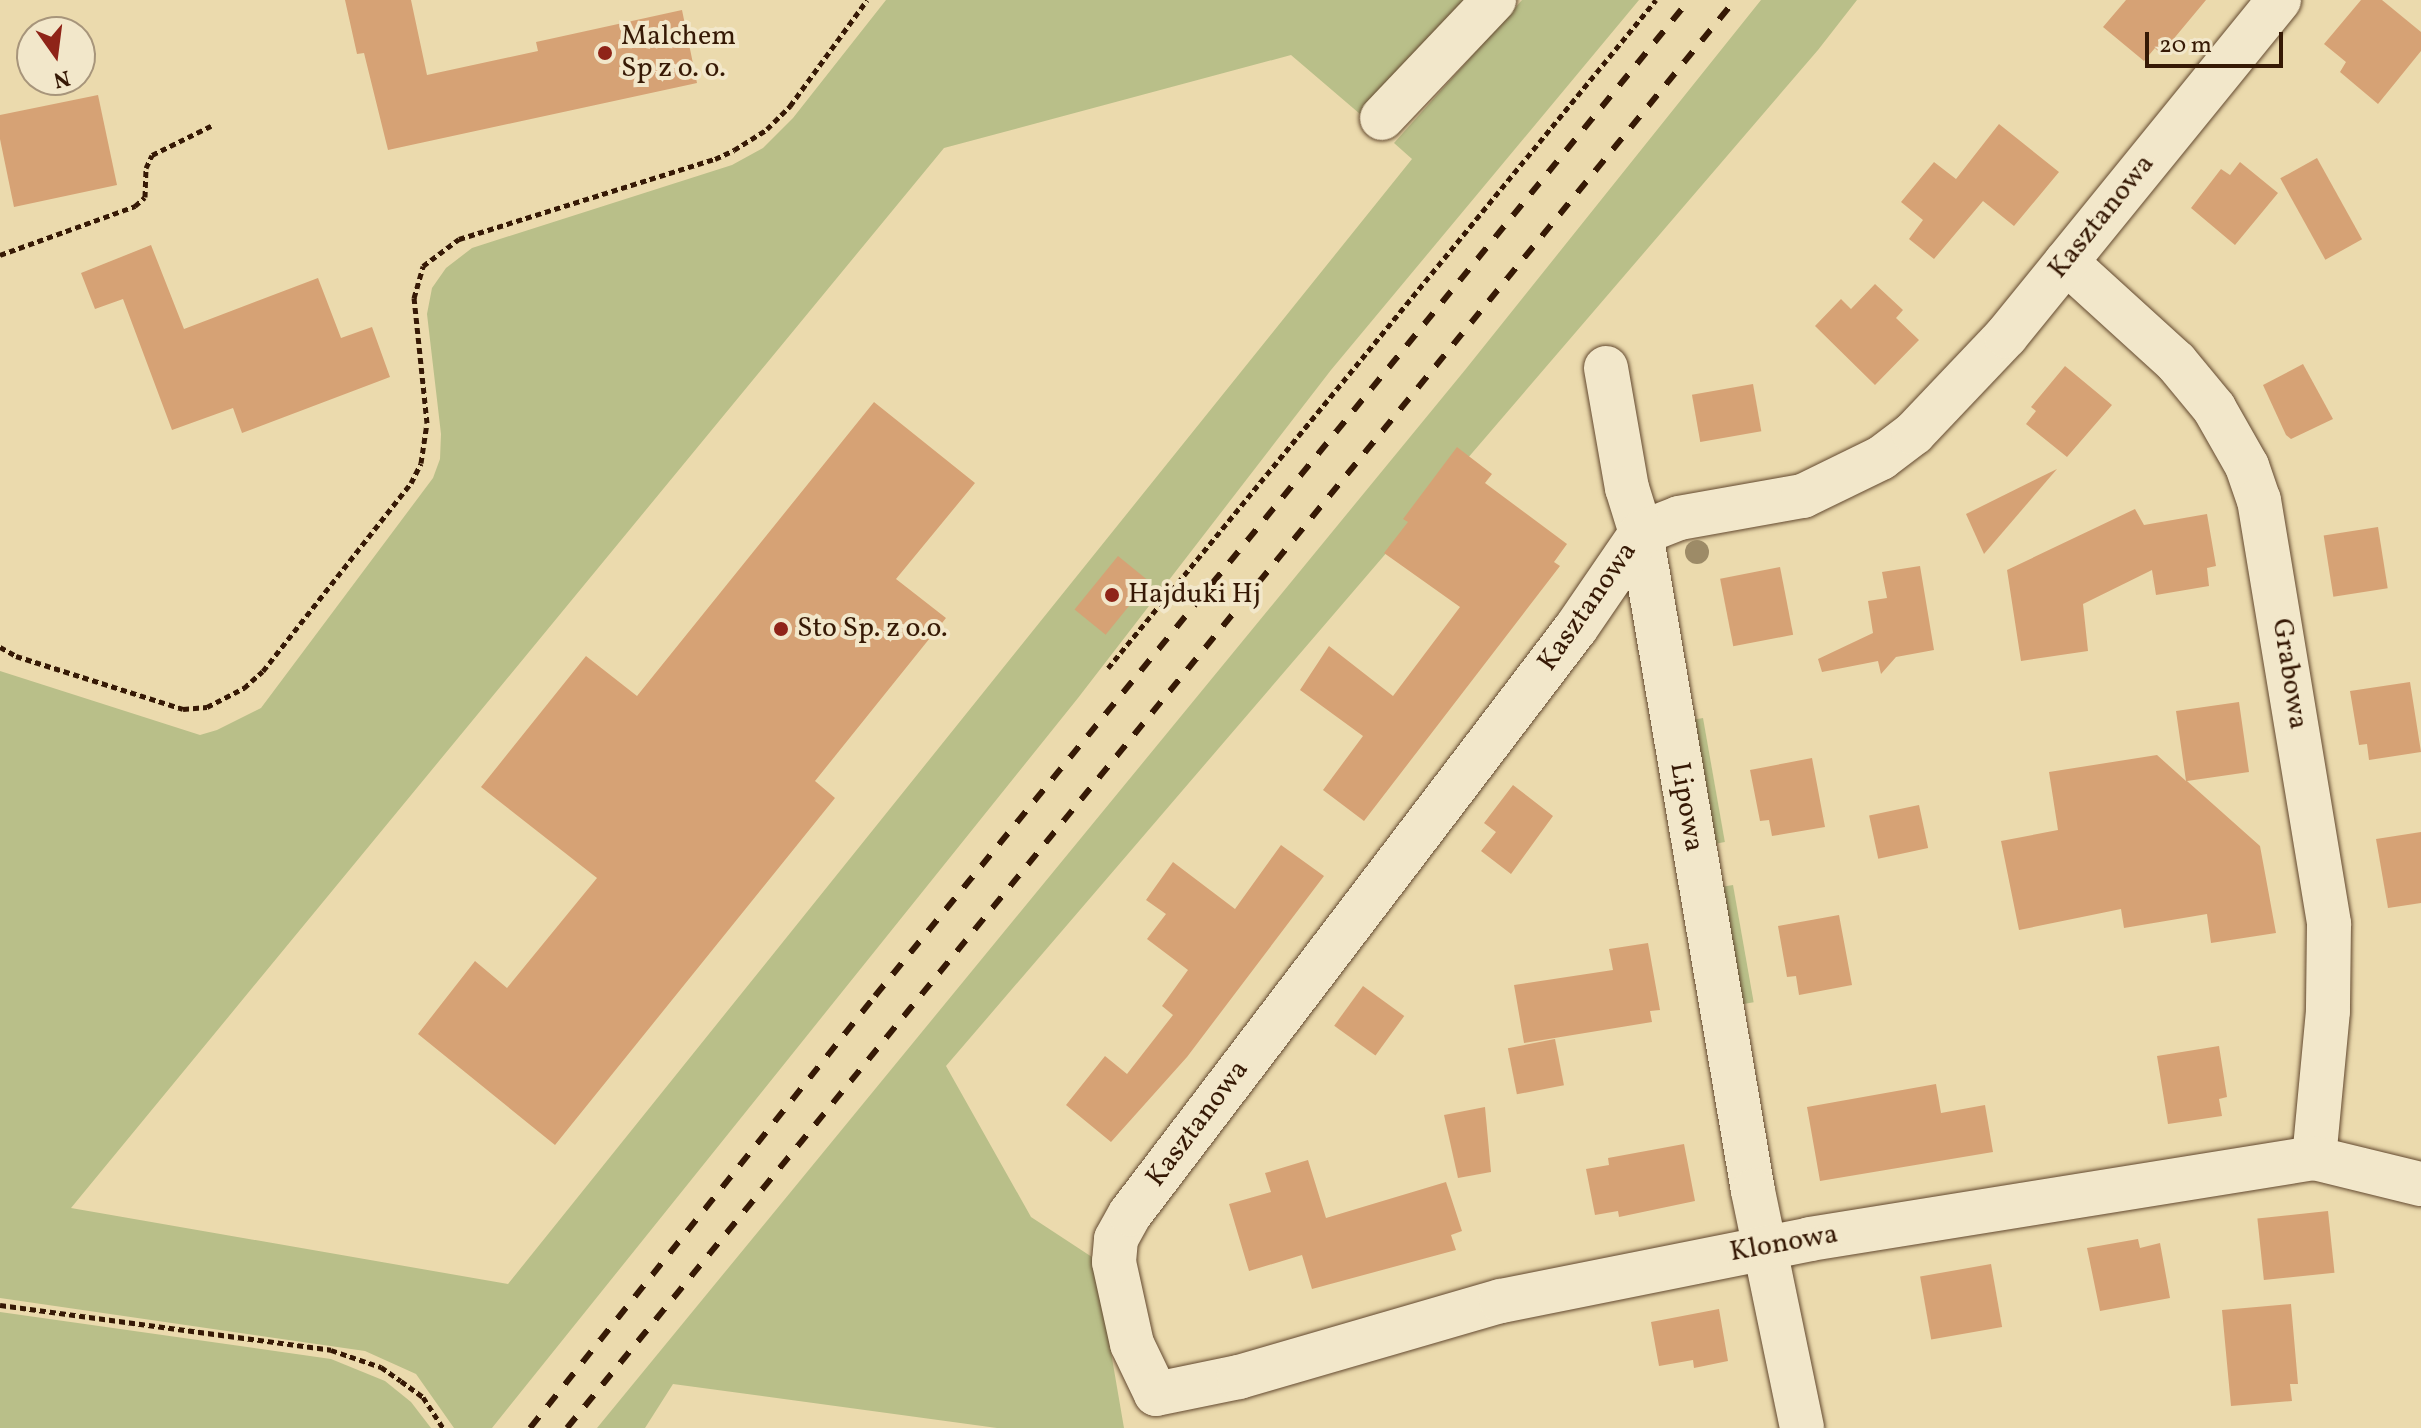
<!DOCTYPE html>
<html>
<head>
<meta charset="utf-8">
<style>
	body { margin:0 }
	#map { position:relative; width:2421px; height:1428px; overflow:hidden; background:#ebdaad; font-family:Vollkorn,serif }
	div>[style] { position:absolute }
	.green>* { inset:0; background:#b9bf89; transform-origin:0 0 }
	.building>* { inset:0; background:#d6a275; transform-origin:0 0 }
	.path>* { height:5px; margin-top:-2.5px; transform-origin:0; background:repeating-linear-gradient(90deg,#361905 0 6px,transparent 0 10px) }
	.roads { filter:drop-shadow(0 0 2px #63492f) drop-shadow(0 0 2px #63492f) }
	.minor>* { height:44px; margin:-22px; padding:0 22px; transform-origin:22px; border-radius:22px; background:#f2e7ca }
	.rail>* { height:6px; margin-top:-3px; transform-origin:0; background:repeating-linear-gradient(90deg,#361905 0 14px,transparent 0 28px) }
	.trees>* { width:24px; height:24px; margin:-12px; border-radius:50%; background:#9d8b67 }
	.dots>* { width:22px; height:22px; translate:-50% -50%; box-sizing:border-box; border:4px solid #f2e7ca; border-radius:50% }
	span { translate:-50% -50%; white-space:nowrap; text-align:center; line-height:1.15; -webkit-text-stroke:8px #f2e7ca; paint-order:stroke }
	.poi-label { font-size:28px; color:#361905 }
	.left { translate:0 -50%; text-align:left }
	.street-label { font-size:28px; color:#361905 }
	.north { position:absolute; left:16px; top:16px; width:80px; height:80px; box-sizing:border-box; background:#f2e7ca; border:2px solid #a7957b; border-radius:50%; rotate:166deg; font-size:22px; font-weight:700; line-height:32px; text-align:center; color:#361905 }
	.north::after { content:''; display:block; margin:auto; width:28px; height:36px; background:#8f2418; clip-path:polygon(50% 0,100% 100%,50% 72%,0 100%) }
	.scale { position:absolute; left:2145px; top:32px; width:138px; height:36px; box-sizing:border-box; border:4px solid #361905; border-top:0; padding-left:10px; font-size:24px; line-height:28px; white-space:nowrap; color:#361905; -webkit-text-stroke:6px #f2e7ca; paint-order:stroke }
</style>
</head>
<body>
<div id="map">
	<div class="green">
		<i style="clip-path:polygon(886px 0,1468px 0,1360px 114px,1291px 55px,944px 148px,71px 1208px,508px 1284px,1412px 159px,1394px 143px,1522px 0,1639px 0,1331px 370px,1078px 698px,492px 1428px,454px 1428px,416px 1374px,365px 1351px,0 1298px,0 671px,200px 735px,217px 730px,261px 708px,433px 478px,440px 459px,441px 434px,427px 314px,432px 288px,446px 268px,472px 248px,732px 165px,763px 148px,793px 118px)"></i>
		<i style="clip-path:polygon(1761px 0,1857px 0,1818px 50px,946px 1066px,1031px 1217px,1095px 1259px,1124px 1428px,997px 1428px,673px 1384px,645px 1428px,597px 1428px,1465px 370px)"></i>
		<i style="left:1703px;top:718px;width:126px;height:11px;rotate:80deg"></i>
		<i style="left:1733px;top:885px;width:119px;height:12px;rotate:80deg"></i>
		<i style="clip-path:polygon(0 1312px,331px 1359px,385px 1381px,411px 1402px,431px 1428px,0 1428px)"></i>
	</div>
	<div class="building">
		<i style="clip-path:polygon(345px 0,411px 0,427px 75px,538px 51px,536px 42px,682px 10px,697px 83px,388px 150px,364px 53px,357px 54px)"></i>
		<i style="clip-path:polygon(2126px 0,2206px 0,2161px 54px,2155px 48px,2144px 61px,2103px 27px)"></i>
		<i style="clip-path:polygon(2361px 0,2382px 0,2421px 32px,2421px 51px,2378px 104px,2340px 72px,2346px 62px,2324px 44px)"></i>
		<i style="clip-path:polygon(98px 95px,117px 185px,14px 207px,0 139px,0 115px)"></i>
		<i style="clip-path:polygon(1999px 124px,2059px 172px,2014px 226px,1983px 201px,1934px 259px,1909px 239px,1923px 220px,1901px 202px,1934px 162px,1956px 179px)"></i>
		<i style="left:2317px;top:158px;width:93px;height:42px;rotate:61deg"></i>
		<i style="clip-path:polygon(2240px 162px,2278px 193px,2235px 245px,2191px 208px,2221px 169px,2230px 175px)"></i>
		<i style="clip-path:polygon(151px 245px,184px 329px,318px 278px,341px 338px,372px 327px,390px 377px,242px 433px,233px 408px,172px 430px,123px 299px,95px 309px,81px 273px)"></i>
		<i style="clip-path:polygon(1875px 284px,1903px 310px,1896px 318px,1919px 340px,1875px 385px,1815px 326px,1841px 299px,1851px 309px)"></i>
		<i style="clip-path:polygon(2303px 364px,2333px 419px,2291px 439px,2286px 435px,2263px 385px)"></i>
		<i style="clip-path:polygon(2065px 366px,2112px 405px,2067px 457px,2026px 424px,2036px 411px,2031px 407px)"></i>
		<i style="left:1753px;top:384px;width:48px;height:62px;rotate:80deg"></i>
		<i style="clip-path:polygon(874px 402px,975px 483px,896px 579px,946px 618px,815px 781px,835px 798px,555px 1145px,418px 1034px,475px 961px,507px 988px,597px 878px,481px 787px,586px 656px,637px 696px)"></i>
		<i style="clip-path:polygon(1457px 447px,1492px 474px,1485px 483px,1567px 544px,1554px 562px,1560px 566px,1364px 821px,1323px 790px,1363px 736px,1300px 690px,1329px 646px,1393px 696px,1460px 607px,1384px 553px,1408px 522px,1403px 519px)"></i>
		<i style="clip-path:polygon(2057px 469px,1984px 554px,1966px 514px)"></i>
		<i style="clip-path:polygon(2135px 509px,2144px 525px,2207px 514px,2216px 566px,2207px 568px,2209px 586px,2156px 595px,2152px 570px,2083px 604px,2088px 651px,2021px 661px,2007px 570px)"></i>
		<i style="left:2378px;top:527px;width:62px;height:55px;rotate:81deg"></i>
		<i style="left:1118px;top:556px;width:40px;height:69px;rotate:39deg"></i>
		<i style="clip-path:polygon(1920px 566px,1934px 650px,1896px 657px,1881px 674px,1878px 661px,1822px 672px,1818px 659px,1873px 633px,1868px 601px,1887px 598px,1882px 572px)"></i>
		<i style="left:1780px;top:567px;width:69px;height:61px;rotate:79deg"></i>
		<i style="clip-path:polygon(2410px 682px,2421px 752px,2369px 760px,2367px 744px,2359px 745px,2350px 691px)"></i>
		<i style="clip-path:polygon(2239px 702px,2249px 772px,2187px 781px,2260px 846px,2276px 933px,2211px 943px,2207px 914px,2124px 928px,2121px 909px,2019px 930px,2001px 841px,2058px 830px,2049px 772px,2157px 755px,2186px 781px,2176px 711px)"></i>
		<i style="clip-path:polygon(1812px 758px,1825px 827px,1772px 836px,1769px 820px,1760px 821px,1750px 770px)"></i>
		<i style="clip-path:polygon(1513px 785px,1553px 816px,1511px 874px,1481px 851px,1496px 832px,1484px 823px)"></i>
		<i style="left:1919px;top:805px;width:44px;height:51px;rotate:78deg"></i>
		<i style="clip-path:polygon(2421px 832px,2421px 903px,2388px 908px,2376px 839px)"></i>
		<i style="clip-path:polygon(1281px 845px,1324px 876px,1187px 1057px,1111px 1142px,1066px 1105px,1105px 1056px,1127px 1074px,1173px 1015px,1162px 1006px,1188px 970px,1147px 939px,1166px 914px,1146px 900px,1173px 862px,1235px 909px)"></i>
		<i style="clip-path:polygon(1839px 915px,1852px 985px,1799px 995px,1796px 976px,1787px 977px,1778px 926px)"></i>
		<i style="clip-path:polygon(1648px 943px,1660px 1010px,1650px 1011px,1652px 1022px,1524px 1043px,1514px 985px,1613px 970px,1609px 949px)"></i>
		<i style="left:1363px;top:986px;width:51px;height:49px;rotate:36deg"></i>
		<i style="left:1555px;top:1039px;width:47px;height:48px;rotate:79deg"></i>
		<i style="clip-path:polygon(2219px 1046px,2227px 1097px,2219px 1099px,2222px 1116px,2168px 1124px,2157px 1056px)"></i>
		<i style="clip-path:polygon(1936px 1084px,1941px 1113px,1985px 1105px,1993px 1152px,1820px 1181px,1807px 1107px)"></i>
		<i style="clip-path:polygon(1485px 1107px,1491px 1172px,1458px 1178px,1444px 1115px)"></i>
		<i style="clip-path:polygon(1684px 1144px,1695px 1201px,1619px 1217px,1618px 1211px,1595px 1215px,1586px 1169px,1609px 1165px,1608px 1158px)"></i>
		<i style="clip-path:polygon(1308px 1160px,1326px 1218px,1446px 1182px,1462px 1231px,1451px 1235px,1456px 1250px,1312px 1289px,1302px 1255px,1249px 1271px,1229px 1204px,1271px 1192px,1265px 1173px)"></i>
		<i style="left:2328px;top:1211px;width:62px;height:71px;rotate:84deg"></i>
		<i style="clip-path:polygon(2138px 1239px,2140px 1248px,2160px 1243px,2170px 1298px,2100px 1311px,2087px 1248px)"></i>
		<i style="left:1991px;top:1264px;width:64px;height:72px;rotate:80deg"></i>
		<i style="clip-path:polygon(2291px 1304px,2298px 1384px,2290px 1384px,2292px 1401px,2231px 1406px,2222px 1310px)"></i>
		<i style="clip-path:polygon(1719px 1309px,1728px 1361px,1694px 1368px,1693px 1360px,1659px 1366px,1651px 1322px)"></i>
	</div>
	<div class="path">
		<i style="left:0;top:255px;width:144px;rotate:-19.9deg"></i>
		<i style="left:135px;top:206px;width:13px;rotate:-42deg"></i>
		<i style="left:145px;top:197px;width:29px;rotate:-88deg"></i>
		<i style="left:146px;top:168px;width:14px;rotate:-65deg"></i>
		<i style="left:152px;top:155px;width:66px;rotate:-26.2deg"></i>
		<i style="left:0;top:647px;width:18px;rotate:29deg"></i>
		<i style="left:16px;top:656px;width:175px;rotate:17.6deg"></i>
		<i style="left:183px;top:709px;width:24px;rotate:-5deg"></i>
		<i style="left:207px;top:707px;width:42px;rotate:-27.2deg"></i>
		<i style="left:244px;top:688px;width:25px;rotate:-42deg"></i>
		<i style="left:263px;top:671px;width:239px;rotate:-51.8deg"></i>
		<i style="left:411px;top:483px;width:22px;rotate:-63deg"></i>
		<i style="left:421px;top:463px;width:40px;rotate:-81.5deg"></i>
		<i style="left:427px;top:423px;width:126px;rotate:-95.9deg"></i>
		<i style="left:414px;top:298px;width:33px;rotate:-74deg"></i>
		<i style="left:423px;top:266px;width:45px;rotate:-36.9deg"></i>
		<i style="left:459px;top:239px;width:268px;rotate:-17.4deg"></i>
		<i style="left:715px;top:159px;width:21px;rotate:-25deg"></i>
		<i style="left:734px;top:150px;width:39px;rotate:-32deg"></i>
		<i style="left:767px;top:129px;width:33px;rotate:-45deg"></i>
		<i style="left:790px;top:106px;width:131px;rotate:-54deg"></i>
		<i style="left:1108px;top:668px;width:864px;rotate:-50.64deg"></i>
		<i style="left:0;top:1305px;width:334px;rotate:7.7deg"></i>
		<i style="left:331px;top:1350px;width:53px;rotate:18.8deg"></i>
		<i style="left:381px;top:1367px;width:24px;rotate:35deg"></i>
		<i style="left:401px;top:1381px;width:27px;rotate:36deg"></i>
		<i style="left:423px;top:1397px;width:37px;rotate:57deg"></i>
	</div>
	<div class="roads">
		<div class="minor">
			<i style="left:1382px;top:118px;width:163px;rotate:-46.5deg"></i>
			<i style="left:2066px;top:262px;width:149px;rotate:42.3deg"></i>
			<i style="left:2176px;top:362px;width:60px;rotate:50.4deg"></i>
			<i style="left:2214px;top:408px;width:67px;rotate:60.4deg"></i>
			<i style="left:2247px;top:466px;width:36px;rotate:71deg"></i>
			<i style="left:2259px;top:500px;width:430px;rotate:80.6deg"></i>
			<i style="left:2329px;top:924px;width:87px;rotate:90.7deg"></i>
			<i style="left:2328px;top:1011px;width:148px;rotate:95.4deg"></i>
			<i style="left:1606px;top:368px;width:122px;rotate:80.1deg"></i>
			<i style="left:1627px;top:488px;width:47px;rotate:72.7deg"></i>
			<i style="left:1641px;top:533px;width:667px;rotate:80.34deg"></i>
			<i style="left:1753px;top:1191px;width:242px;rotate:78.3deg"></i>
			<i style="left:1156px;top:1394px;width:55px;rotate:-115.6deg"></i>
			<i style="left:1132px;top:1344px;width:84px;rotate:-102.4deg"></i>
			<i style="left:1114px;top:1262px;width:23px;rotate:-85deg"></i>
			<i style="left:1116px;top:1239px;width:29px;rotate:-61deg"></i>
			<i style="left:1130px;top:1214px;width:736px;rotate:-52.73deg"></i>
			<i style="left:1576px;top:628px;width:115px;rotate:-55.6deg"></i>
			<i style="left:1641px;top:533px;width:41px;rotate:-21.5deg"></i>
			<i style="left:1679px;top:518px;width:126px;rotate:-10.1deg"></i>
			<i style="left:1803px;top:496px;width:87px;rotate:-26deg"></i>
			<i style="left:1881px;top:458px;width:41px;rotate:-37.1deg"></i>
			<i style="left:1914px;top:433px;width:134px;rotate:-46.5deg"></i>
			<i style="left:2006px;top:336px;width:433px;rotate:-50.9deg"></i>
			<i style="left:1156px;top:1394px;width:85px;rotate:-11.6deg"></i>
			<i style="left:1239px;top:1377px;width:273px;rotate:-16.2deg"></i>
			<i style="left:1501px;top:1301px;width:315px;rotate:-11.3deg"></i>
			<i style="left:1810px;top:1239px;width:510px;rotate:-9.13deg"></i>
			<i style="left:2314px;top:1158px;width:110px;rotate:13.7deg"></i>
		</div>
	</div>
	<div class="rail">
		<i style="left:530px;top:1428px;width:553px;rotate:-51.39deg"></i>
		<i style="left:875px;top:996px;width:1286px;rotate:-50.74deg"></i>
		<i style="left:567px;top:1428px;width:1845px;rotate:-50.72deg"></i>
	</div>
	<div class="trees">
		<i style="left:1697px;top:552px"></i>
	</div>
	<div class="dots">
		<i style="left:605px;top:53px;background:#8f2418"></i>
		<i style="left:1112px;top:595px;background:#8f2418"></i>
		<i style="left:781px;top:629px;background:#8f2418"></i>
	</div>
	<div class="poi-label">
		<span class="left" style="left:621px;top:53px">Malchem<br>Sp z o. o.</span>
		<span class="left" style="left:1128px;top:595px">Hajduki Hj</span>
		<span class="left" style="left:797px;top:629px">Sto Sp. z o.o.</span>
	</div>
	<div class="street-label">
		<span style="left:2102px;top:217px;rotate:-51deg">Kasztanowa</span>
		<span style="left:1588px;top:607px;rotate:-55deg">Kasztanowa</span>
		<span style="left:2289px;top:674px;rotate:81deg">Grabowa</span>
		<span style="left:1686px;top:807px;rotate:80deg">Lipowa</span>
		<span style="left:1198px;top:1124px;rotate:-53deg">Kasztanowa</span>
		<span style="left:1784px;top:1244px;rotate:-10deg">Klonowa</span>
	</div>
	<div class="north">N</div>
	<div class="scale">20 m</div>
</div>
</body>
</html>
